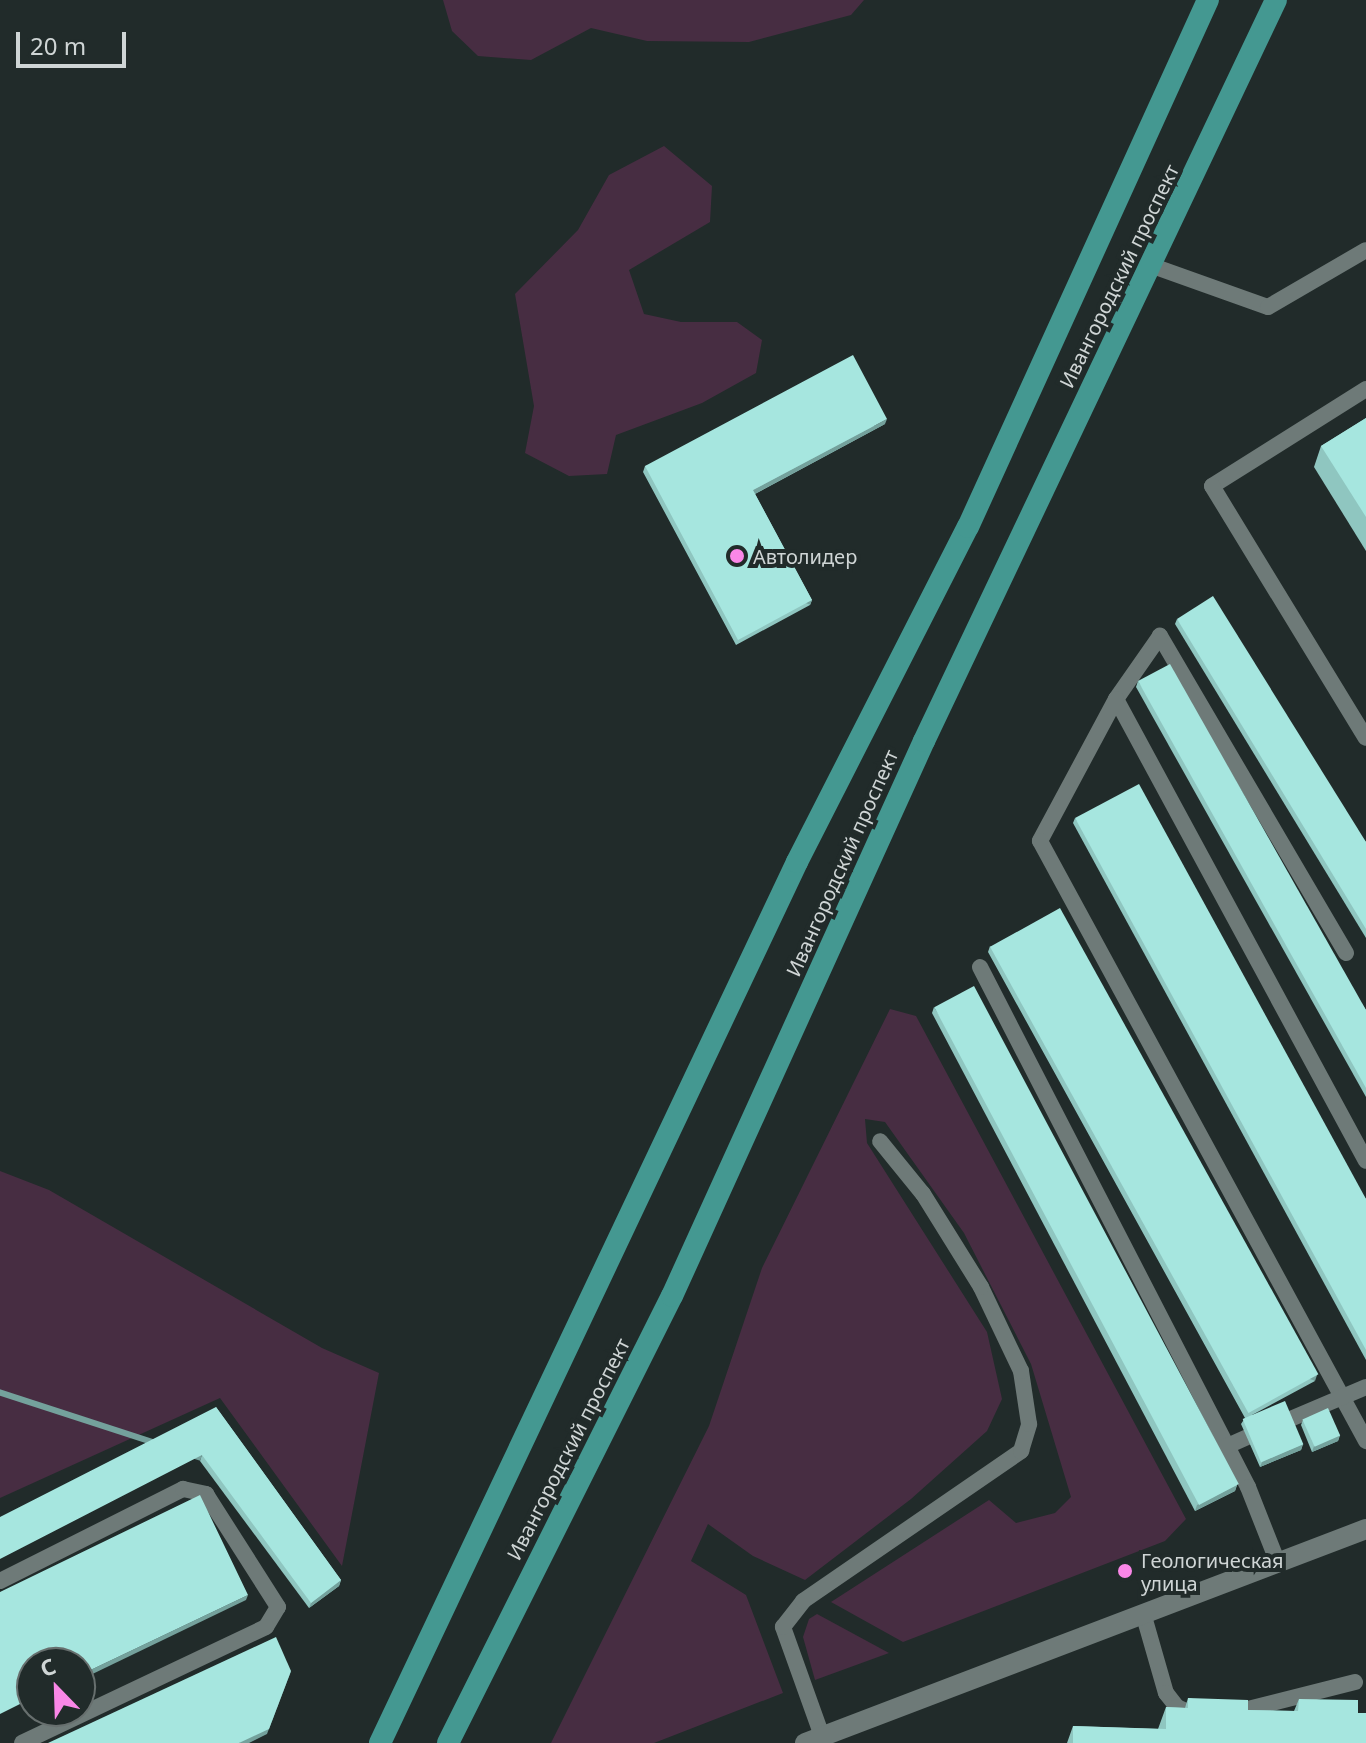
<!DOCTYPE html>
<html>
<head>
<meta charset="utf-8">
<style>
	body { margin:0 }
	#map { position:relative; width:1366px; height:1743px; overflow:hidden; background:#212b2a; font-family:"Noto Sans",sans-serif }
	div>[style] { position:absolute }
	.green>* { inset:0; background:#472d42 }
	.service>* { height:16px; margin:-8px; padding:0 8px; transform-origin:8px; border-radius:8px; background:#6e7a78 }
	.minor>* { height:20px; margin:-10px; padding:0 10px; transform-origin:10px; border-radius:10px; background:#6e7a78 }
	.trunk>* { height:22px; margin:-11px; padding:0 11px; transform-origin:11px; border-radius:11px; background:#449891 }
	.wall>* { inset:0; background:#8fc6c0 }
	.shaded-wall>* { inset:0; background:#74a19c; transform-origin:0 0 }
	.building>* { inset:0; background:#a6e6df; transform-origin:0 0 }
	.dots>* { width:22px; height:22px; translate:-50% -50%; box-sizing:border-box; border:4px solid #212b2a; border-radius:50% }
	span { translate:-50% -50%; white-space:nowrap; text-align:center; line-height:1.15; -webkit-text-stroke:8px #212b2a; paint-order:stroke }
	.street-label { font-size:20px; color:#cfd5d5 }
	.poi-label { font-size:20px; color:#cfd5d5 }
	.left { translate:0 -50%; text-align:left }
	.north { position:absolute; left:16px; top:1647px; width:80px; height:80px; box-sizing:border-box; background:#212b2a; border:2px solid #676f6e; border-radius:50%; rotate:337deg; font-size:22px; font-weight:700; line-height:32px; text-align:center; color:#cfd5d5 }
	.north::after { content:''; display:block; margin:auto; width:28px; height:36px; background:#fa87e7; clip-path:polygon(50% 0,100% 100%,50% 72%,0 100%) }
	.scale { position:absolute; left:16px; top:32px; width:110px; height:36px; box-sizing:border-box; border:4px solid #cfd5d5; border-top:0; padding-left:10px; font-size:24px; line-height:28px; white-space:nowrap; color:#cfd5d5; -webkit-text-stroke:6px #212b2a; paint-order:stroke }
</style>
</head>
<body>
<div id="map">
	<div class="green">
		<i style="clip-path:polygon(443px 0,864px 0,851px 15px,749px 42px,647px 41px,591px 28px,531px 60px,478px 56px,452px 31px)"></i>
		<i style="clip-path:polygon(664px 146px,712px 186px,710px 222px,629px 270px,644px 314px,681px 322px,737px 322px,762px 340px,756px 373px,702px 403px,616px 435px,607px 474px,569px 476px,525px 453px,534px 406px,515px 294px,578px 230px,609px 175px)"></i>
		<i style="clip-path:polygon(890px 1009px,916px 1016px,1186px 1519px,1165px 1541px,903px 1642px,831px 1602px,989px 1500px,1016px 1523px,1055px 1513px,1071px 1497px,1031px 1364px,964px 1233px,885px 1122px,865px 1119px,867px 1143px,987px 1332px,1002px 1399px,987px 1431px,911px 1499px,805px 1580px,753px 1556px,708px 1524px,691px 1561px,746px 1595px,783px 1693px,654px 1743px,551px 1743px,709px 1426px,762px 1268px)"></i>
		<i style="clip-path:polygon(0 1171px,49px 1190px,322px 1348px,379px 1373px,342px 1566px,220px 1398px,0 1498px)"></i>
		<i style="clip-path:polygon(817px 1614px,889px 1653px,815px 1680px,803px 1637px,809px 1619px)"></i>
	</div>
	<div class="service">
		<i style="left:1150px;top:265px;width:125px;rotate:19.6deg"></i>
		<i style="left:1268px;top:307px;width:113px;rotate:-30.2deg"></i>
		<i style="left:1366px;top:389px;width:182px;rotate:147.8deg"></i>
		<i style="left:1212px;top:486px;width:295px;rotate:58.6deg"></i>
		<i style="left:1116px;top:699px;width:525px;rotate:61.58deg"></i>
		<i style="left:1346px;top:953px;width:368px;rotate:-120.4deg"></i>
		<i style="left:1160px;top:636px;width:77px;rotate:124.9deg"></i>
		<i style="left:1116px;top:699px;width:161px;rotate:118.2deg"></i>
		<i style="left:1040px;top:841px;width:683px;rotate:61.48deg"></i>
		<i style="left:980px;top:967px;width:585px;rotate:62.73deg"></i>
		<i style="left:1248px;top:1487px;width:82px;rotate:68.5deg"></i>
		<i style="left:1288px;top:1420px;width:85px;rotate:-22.9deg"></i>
		<i style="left:1225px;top:1447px;width:24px;rotate:-24deg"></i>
		<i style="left:0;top:1581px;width:205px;rotate:-26.7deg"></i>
		<i style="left:183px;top:1489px;width:24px;rotate:12deg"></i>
		<i style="left:206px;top:1494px;width:134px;rotate:57.5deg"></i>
		<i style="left:278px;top:1607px;width:23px;rotate:121deg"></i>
		<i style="left:266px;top:1627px;width:270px;rotate:154.6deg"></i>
		<i style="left:1143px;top:1613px;width:83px;rotate:74deg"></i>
		<i style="left:1166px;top:1693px;width:18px;rotate:52deg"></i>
		<i style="left:1177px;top:1707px;width:22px;rotate:24deg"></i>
		<i style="left:1228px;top:1714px;width:131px;rotate:-14.1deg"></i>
		<i style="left:822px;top:1736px;width:116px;rotate:-109.7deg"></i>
		<i style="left:783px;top:1627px;width:33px;rotate:-52deg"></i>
		<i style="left:803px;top:1601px;width:265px;rotate:-34.5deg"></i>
		<i style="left:1021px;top:1451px;width:28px;rotate:-73deg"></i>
		<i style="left:1029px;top:1424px;width:54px;rotate:-98.6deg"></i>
		<i style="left:1021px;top:1371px;width:93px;rotate:-115.5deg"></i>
		<i style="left:981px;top:1287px;width:110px;rotate:-121.9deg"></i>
		<i style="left:923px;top:1194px;width:68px;rotate:-129.1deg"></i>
	</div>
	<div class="minor">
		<i style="left:805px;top:1743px;width:600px;rotate:-20.88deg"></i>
	</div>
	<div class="trunk">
		<i style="left:380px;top:1743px;width:975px;rotate:-64.67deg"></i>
		<i style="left:797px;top:862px;width:376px;rotate:-63deg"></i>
		<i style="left:968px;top:527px;width:579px;rotate:-65.52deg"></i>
		<i style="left:448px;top:1743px;width:500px;rotate:-63.4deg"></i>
		<i style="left:672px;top:1296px;width:610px;rotate:-65.58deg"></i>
		<i style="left:924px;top:741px;width:820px;rotate:-64.59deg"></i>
	</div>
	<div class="wall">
		<i style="clip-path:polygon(1366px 418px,1366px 551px,1314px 467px,1321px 446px)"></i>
		<i style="clip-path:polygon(885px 424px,755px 494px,812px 600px,810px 605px,736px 645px,643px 472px,645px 466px)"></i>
		<i style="clip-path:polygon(1177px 619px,1366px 842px,1366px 938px,1175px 624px)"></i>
		<i style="clip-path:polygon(1138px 681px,1366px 1010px,1366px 1097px,1136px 687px)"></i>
		<i style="clip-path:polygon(1075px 818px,1366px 1199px,1366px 1360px,1073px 823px)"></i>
		<i style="clip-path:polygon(990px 946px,1315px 1381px,1252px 1415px,1303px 1444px,1301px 1450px,1260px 1467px,1241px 1424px,1245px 1418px,988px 952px)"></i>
		<i style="clip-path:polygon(934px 1007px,1237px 1485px,1235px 1491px,1195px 1511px,932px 1013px)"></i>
		<i style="clip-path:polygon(216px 1407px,341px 1580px,339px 1586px,309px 1608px,200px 1461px)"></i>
		<i style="clip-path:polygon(1303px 1420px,1340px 1435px,1338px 1441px,1312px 1452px,1301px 1425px)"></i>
		<i style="clip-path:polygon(1188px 1698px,1248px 1710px,1294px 1711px,1299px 1699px,1358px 1713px,1366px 1743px,1067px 1743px,1073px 1726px,1158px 1729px,1166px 1707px,1185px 1708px)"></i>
	</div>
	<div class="shaded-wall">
		<i style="clip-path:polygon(887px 419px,885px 424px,751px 496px,753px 490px)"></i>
		<i style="left:812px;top:600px;width:5px;height:84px;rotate:112deg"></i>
		<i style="left:1317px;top:1375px;width:6px;height:80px;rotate:108deg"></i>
		<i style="clip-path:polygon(1340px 1435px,1338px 1441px,1312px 1452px,1314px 1446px)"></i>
		<i style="clip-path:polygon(1303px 1444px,1301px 1450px,1260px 1467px,1262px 1462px)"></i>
		<i style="left:202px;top:1455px;width:6px;height:227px;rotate:108deg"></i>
		<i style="clip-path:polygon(1237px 1485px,1235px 1491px,1195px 1511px,1197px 1505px)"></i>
		<i style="clip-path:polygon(341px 1580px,339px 1586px,309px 1608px,311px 1603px)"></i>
		<i style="clip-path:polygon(248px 1595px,246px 1600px,80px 1680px,80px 1675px)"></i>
		<i style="clip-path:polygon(291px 1671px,267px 1734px,249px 1743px,239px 1743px)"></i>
		<i style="left:32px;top:1698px;width:5px;height:36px;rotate:90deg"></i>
	</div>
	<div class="building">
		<i style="clip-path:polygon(853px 355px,887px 419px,753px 490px,812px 600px,738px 640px,645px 466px)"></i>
		<i style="clip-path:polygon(1366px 418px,1366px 517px,1321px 446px)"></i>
		<i style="clip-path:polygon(1213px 596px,1366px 842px,1366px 929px,1177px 619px)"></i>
		<i style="clip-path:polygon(1170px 664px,1366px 1010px,1366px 1088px,1138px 681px)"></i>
		<i style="clip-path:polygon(1139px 784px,1366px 1199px,1366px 1350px,1075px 818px)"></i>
		<i style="left:1060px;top:908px;width:533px;height:80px;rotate:61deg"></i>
		<i style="left:974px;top:986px;width:564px;height:45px;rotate:62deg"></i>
		<i style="left:1285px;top:1401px;width:47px;height:46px;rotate:67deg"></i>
		<i style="clip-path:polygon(216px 1407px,341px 1580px,311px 1603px,202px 1455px,0 1559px,0 1517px)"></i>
		<i style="left:1328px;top:1408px;width:30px;height:28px;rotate:66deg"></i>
		<i style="clip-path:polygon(200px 1495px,248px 1595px,80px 1675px,80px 1663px,32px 1663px,32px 1698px,0 1714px,0 1592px)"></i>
		<i style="clip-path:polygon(276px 1637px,291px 1671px,269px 1729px,239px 1743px,48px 1743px)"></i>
		<i style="clip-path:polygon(1188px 1698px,1248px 1700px,1248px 1710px,1298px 1711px,1299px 1699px,1358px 1700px,1358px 1713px,1366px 1713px,1366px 1743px,1073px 1743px,1073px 1726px,1166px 1729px,1166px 1707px,1188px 1708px)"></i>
	</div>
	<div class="dots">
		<i style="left:737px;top:556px;background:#fa87e7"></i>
		<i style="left:1125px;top:1571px;background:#fa87e7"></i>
	</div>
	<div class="street-label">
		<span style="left:1119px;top:276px;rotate:-64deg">Ивангородский проспект</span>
		<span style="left:842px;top:863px;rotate:-66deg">Ивангородский проспект</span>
		<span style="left:568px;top:1449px;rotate:-63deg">Ивангородский проспект</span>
	</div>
	<div class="poi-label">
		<span class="left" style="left:753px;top:556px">Автолидер</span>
		<span class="left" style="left:1141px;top:1572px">Геологическая<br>улица</span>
	</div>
	<div class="north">С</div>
	<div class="scale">20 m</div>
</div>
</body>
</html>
